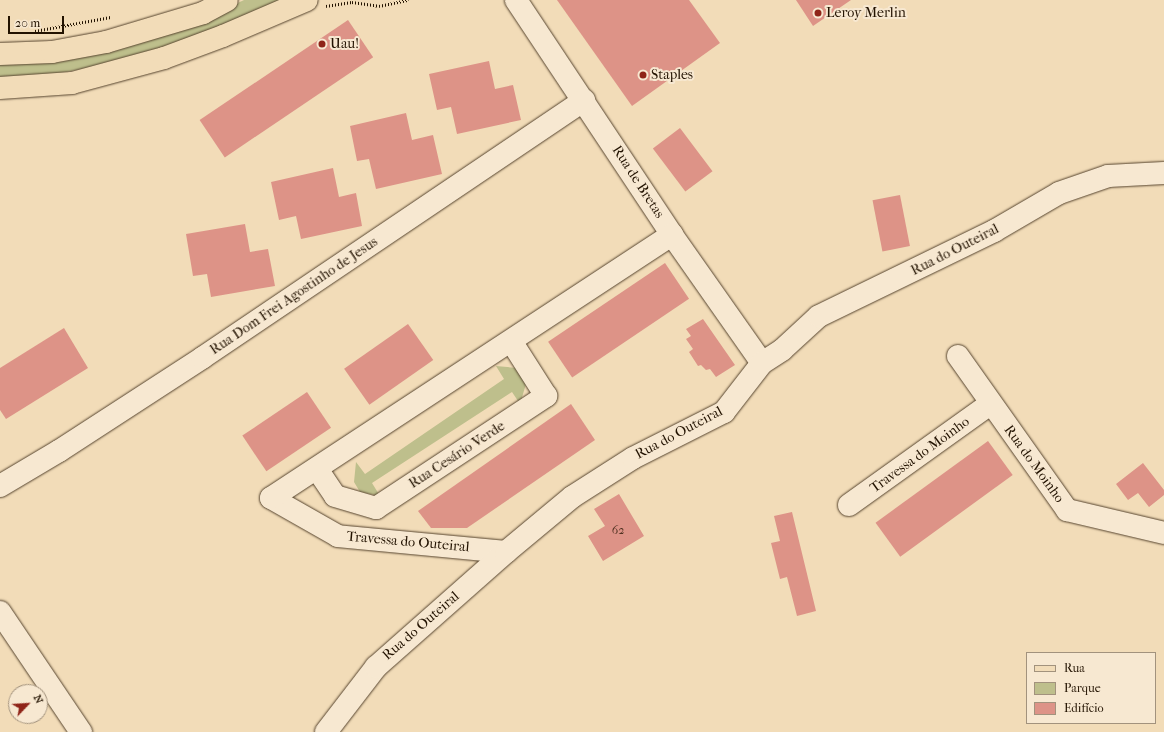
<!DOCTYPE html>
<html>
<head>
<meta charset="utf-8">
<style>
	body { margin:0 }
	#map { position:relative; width:1164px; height:732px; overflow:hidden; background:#f2dcb8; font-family:"IM FELL French Canon",serif }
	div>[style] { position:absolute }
	.green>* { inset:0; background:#bebf8c }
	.building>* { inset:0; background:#dd9387; transform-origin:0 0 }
	.path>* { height:2.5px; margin-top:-1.25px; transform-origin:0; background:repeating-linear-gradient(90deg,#221200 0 1px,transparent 0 3px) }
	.roads { filter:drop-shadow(0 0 1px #56442e) drop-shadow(0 0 1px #56442e) }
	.minor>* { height:22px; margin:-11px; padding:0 11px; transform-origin:11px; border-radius:11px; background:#f7e8d1 }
	.major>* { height:22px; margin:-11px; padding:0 11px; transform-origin:11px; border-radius:11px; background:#f2dcb8 }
	.dots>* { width:11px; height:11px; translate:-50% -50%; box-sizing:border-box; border:2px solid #f7e8d1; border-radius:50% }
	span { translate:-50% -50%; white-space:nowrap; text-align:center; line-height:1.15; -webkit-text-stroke:4px #f7e8d1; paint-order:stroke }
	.number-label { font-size:12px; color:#513222 }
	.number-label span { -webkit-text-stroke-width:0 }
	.poi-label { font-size:14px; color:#221200 }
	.left { translate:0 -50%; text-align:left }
	.street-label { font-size:14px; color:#221200 }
	.legend { position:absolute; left:1026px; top:652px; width:130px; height:72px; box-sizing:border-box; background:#f7e8d1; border:1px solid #a2927d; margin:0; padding:5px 7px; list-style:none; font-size:12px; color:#221200 }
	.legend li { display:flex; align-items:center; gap:8px; height:20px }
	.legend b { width:20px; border:1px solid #a2927d }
	.north { position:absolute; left:8px; top:684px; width:40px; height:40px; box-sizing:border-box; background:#f7e8d1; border:1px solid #a2927d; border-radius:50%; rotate:65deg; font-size:11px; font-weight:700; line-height:16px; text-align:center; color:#221200 }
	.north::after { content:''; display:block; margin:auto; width:14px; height:18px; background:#8f2418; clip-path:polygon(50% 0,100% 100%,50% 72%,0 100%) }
	.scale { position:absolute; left:8px; top:16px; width:56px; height:18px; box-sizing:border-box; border:2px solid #221200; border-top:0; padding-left:5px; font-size:12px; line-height:14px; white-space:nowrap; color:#221200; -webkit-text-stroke:3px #f7e8d1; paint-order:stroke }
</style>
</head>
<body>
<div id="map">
	<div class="green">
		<i style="clip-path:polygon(244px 0,284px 0,139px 58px,61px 73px,0 78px,0 65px,58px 60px,192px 25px)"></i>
		<i style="clip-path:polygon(496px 366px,517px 368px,526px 384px,520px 404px,512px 392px,372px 483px,380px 496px,360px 492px,354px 482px,356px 462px,365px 474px,504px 379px)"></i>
	</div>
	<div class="building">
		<i style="clip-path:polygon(557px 0,689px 0,720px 43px,632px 106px)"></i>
		<i style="clip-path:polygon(796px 0,851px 0,813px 26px)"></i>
		<i style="left:348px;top:20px;width:45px;height:179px;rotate:56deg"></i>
		<i style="clip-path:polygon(489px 61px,495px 89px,513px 85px,521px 120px,457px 134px,451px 107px,437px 110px,429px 74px)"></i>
		<i style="clip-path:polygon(406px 113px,412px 140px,433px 135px,442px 174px,376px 189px,369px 159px,357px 161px,350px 126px)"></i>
		<i style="left:680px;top:128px;width:54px;height:34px;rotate:53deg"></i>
		<i style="clip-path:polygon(333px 168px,339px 197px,356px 193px,362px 226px,301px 239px,296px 216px,279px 220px,271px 182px)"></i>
		<i style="left:900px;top:195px;width:52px;height:28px;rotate:79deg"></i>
		<i style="clip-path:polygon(245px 224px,250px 252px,268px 249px,275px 286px,211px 297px,207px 274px,193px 276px,186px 234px)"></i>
		<i style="left:665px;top:263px;width:43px;height:141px;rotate:56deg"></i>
		<i style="clip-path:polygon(703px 319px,735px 365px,716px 377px,710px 369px,706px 370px,701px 365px,698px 366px,689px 352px,693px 349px,686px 339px,691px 336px,686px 329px)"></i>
		<i style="left:408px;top:324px;width:44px;height:78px;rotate:55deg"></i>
		<i style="clip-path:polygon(64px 328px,88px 368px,6px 419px,0 410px,0 368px)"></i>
		<i style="left:307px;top:392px;width:43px;height:78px;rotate:56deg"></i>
		<i style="clip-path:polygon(571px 404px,595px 440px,467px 528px,431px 528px,418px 511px)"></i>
		<i style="left:988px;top:441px;width:42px;height:139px;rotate:54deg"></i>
		<i style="clip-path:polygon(1143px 463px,1164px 490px,1164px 495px,1149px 507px,1138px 493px,1128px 500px,1116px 484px)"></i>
		<i style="clip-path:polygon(619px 494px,644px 536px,603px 561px,588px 536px,605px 526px,594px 509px)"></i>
		<i style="clip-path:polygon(792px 512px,816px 611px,797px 616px,787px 577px,780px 579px,771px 543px,780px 541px,774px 516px)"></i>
	</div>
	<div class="path">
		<i style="left:326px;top:6px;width:26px;rotate:-9deg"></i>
		<i style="left:352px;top:2px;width:27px;rotate:8deg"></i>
		<i style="left:379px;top:6px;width:30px;rotate:-12deg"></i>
		<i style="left:35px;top:31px;width:77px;rotate:-10.4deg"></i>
	</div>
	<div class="roads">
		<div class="minor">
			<i style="left:516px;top:0;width:282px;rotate:56.4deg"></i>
			<i style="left:672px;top:235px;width:156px;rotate:54.9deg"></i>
			<i style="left:958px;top:356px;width:189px;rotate:54.7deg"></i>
			<i style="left:1067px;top:510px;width:100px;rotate:13.3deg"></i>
			<i style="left:317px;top:469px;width:32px;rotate:56deg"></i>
			<i style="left:335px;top:496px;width:43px;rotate:16.3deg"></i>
			<i style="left:376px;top:508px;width:204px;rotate:-33.4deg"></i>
			<i style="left:546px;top:396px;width:65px;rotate:-122.5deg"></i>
			<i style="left:0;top:486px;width:69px;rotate:-30.7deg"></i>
			<i style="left:59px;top:451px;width:171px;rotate:-33deg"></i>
			<i style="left:202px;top:358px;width:461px;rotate:-34deg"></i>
			<i style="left:849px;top:505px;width:173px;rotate:-35.6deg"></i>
			<i style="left:506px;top:552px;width:169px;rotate:-174.6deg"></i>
			<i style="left:338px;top:536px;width:77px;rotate:-150.4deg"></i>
			<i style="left:271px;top:498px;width:480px;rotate:-33.3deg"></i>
			<i style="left:0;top:612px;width:145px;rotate:56deg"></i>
			<i style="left:326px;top:732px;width:82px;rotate:-52.4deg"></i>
			<i style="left:376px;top:667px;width:174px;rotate:-41.5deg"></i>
			<i style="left:506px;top:552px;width:86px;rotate:-39.8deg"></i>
			<i style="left:572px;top:497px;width:72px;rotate:-32.6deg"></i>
			<i style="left:633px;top:458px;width:102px;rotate:-26.8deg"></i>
			<i style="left:724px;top:412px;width:62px;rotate:-52.2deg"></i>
			<i style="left:762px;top:363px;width:24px;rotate:-33deg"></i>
			<i style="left:782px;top:350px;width:50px;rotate:-42.6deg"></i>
			<i style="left:819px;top:316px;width:195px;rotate:-25.9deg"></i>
			<i style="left:994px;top:231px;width:75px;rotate:-30.3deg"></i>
			<i style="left:1059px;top:193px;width:52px;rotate:-19.1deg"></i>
			<i style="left:1108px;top:176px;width:56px;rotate:-3.1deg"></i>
		</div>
		<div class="major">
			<i style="left:0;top:54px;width:52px;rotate:-2.2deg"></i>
			<i style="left:52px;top:52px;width:55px;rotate:-10.5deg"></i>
			<i style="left:106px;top:42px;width:101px;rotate:-16.6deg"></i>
			<i style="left:203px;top:13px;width:27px;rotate:-28deg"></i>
			<i style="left:0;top:88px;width:72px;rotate:-4deg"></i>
			<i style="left:72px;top:83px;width:95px;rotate:-15.2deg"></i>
			<i style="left:164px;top:58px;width:63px;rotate:-20.4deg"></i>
			<i style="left:223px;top:36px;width:91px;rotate:-23.2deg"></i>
		</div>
	</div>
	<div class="dots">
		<i style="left:818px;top:13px;background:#8f2418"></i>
		<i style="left:322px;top:44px;background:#8f2418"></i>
		<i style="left:643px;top:75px;background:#8f2418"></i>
	</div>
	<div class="number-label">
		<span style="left:618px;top:531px">62</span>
	</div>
	<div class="poi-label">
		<span class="left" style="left:826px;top:13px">Leroy Merlin</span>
		<span class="left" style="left:330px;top:44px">Uau!</span>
		<span class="left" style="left:651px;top:75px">Staples</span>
	</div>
	<div class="street-label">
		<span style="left:638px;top:182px;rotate:57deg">Rua de Bretas</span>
		<span style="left:955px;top:250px;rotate:-27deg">Rua do Outeiral</span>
		<span style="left:294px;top:296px;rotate:-34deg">Rua Dom Frei Agostinho de Jesus</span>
		<span style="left:679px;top:433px;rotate:-28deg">Rua do Outeiral</span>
		<span style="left:457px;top:455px;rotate:-33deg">Rua Cesário Verde</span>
		<span style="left:920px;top:455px;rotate:-36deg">Travessa do Moinho</span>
		<span style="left:1034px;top:464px;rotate:54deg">Rua do Moinho</span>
		<span style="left:408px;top:542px;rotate:5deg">Travessa do Outeiral</span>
		<span style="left:421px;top:626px;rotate:-41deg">Rua do Outeiral</span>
	</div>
	<ul class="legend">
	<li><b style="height:5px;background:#f2dcb8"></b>Rua</li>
	<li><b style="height:11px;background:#bebf8c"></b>Parque</li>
	<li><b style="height:11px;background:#dd9387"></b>Edifício</li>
	</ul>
	<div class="north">N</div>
	<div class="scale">20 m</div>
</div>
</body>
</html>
